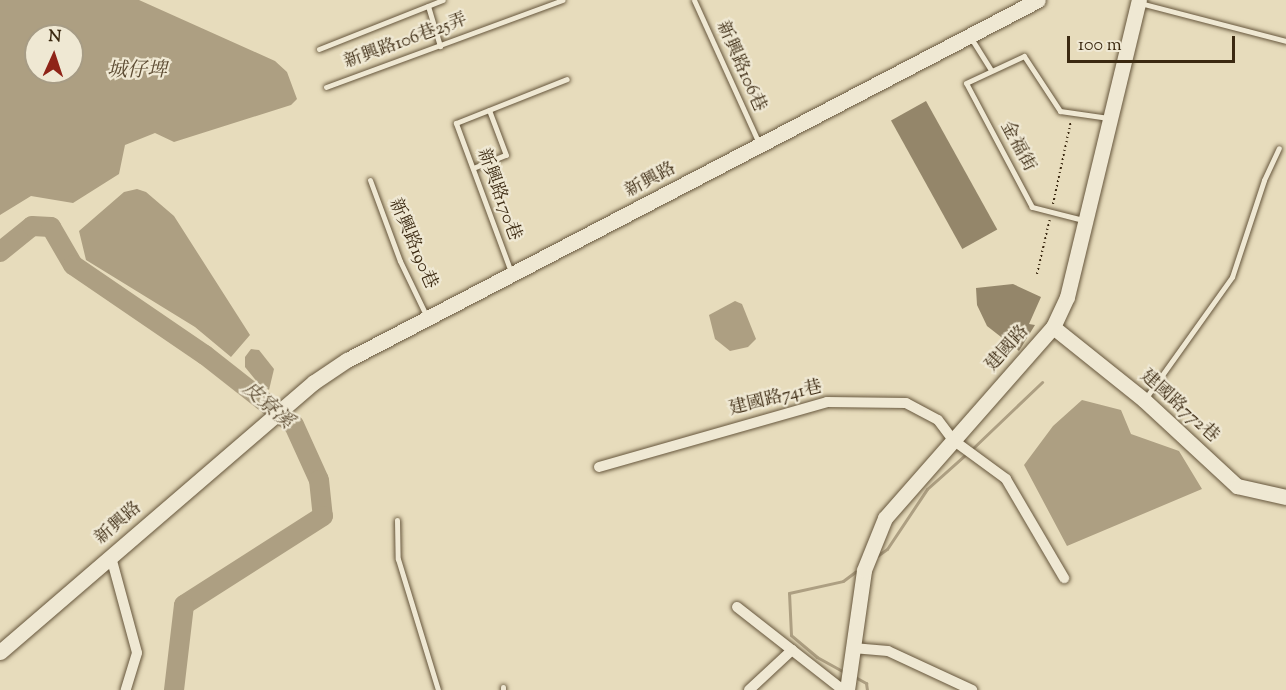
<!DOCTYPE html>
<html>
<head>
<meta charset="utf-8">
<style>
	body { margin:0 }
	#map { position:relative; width:1286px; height:690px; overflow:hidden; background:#e7dcbc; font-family:"Sorts Mill Goudy","Noto Serif TC",serif }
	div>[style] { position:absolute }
	.water>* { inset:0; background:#ad9f82 }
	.stream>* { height:3px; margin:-1.5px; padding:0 1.5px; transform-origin:1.5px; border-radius:1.5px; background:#ad9f82 }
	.river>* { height:20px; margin:-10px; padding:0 10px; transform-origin:10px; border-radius:10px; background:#ad9f82 }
	.building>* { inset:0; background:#94866a; transform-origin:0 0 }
	.path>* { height:2px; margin-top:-1px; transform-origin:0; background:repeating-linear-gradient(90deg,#3b2911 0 1.5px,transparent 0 4.5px) }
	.roads { filter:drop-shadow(0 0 2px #66563c) drop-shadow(0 0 2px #66563c) }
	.lane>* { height:5px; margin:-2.5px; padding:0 2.5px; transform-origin:2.5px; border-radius:2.5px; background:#efe8d3 }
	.street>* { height:10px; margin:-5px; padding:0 5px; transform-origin:5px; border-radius:5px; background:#efe8d3 }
	.secondary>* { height:15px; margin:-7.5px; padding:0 7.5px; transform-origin:7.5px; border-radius:7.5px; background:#efe8d3 }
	span { translate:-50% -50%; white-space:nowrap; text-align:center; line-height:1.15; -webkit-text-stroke:4.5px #efe8d3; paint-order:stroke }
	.street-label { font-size:18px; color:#3b2911 }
	.water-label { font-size:20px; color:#5d4c33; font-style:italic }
	.north { position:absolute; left:24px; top:24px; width:60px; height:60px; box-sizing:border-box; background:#efe8d3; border:2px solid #a79c85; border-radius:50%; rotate:3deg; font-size:16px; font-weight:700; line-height:24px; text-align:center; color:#3b2911 }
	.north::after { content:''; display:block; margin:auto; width:21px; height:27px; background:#8f2418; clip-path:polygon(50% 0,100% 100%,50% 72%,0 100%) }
	.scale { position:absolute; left:1067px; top:36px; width:168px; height:27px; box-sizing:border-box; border:3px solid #3b2911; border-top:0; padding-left:8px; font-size:18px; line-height:21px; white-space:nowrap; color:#3b2911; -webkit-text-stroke:4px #efe8d3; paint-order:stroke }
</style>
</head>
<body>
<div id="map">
	<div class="water">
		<i style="clip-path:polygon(evenodd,0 0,139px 0,275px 61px,287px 72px,297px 99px,291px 105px,174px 142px,155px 133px,125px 145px,119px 174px,73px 203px,31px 196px,0 215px,0 0,36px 36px,72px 36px,72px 72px,36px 72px,36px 36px)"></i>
		<i style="clip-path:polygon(137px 189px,146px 192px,174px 216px,250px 335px,231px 357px,195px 327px,86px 260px,79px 231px,124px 192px)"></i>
		<i style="clip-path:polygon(735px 301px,742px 304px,756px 339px,748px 347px,730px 351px,715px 339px,709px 315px)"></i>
		<i style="clip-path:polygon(251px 349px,259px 350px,274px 369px,269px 390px,258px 383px,245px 367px,245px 357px)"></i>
		<i style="clip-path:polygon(1082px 400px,1121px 410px,1131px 434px,1179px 451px,1202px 489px,1067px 546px,1024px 465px,1053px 426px)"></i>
	</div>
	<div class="stream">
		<i style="left:972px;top:449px;width:97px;rotate:-43.7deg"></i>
		<i style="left:877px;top:556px;width:12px;rotate:-35deg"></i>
		<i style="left:887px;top:549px;width:72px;rotate:-56.3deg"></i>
		<i style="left:927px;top:489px;width:52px;rotate:-41.9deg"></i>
		<i style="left:844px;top:672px;width:31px;rotate:-151deg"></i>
		<i style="left:817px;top:657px;width:34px;rotate:-140deg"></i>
		<i style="left:791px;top:635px;width:42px;rotate:-92.7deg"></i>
		<i style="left:789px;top:593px;width:55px;rotate:-12.5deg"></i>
		<i style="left:843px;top:581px;width:20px;rotate:-37deg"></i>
		<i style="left:855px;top:677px;width:13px;rotate:29deg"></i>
		<i style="left:866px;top:683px;width:7px;rotate:82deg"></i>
	</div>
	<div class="river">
		<i style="left:0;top:252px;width:41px;rotate:-39.1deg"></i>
		<i style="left:32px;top:226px;width:19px;rotate:3deg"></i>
		<i style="left:51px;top:227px;width:44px;rotate:59.9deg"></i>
		<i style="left:73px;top:265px;width:160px;rotate:34.3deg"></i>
		<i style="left:205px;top:355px;width:113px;rotate:38.2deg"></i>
		<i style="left:294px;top:425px;width:60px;rotate:65.6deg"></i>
		<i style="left:319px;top:480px;width:36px;rotate:84deg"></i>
		<i style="left:323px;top:516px;width:165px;rotate:147.4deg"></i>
		<i style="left:184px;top:605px;width:86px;rotate:96.7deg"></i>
	</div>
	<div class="building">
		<i style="left:926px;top:101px;width:147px;height:40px;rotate:61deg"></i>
		<i style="clip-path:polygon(1013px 284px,1041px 297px,1029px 324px,1035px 325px,1019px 351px,987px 326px,977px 305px,976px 288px)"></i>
	</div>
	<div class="path">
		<i style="left:1053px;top:204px;width:85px;rotate:-77.8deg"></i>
		<i style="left:1037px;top:274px;width:57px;rotate:-76.9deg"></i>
	</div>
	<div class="roads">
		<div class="lane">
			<i style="left:694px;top:0;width:157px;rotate:65.6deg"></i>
			<i style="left:1140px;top:3px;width:151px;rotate:14.6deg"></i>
			<i style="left:428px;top:6px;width:42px;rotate:73.3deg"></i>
			<i style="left:971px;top:38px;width:38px;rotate:58deg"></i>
			<i style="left:319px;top:49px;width:133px;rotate:-21.6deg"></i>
			<i style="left:326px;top:87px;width:252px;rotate:-20.2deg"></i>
			<i style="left:473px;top:168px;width:35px;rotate:-22deg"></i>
			<i style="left:506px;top:155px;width:48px;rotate:-110.7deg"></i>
			<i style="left:370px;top:180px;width:86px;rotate:69.7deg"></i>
			<i style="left:400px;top:261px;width:62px;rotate:64.3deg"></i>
			<i style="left:1083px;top:220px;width:53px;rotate:-165.7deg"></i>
			<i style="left:1032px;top:207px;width:140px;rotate:-118deg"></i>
			<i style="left:966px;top:83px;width:64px;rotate:-25deg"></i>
			<i style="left:1024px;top:56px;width:66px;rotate:56.8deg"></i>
			<i style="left:1060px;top:111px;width:49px;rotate:8.3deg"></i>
			<i style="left:511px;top:272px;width:159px;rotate:-110.3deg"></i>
			<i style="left:456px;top:123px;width:119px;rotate:-21.6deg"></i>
			<i style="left:1145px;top:399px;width:150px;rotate:-54.5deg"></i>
			<i style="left:1232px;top:277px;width:102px;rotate:-71.7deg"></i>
			<i style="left:1264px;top:180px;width:35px;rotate:-65deg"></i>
			<i style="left:397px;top:520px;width:39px;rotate:89deg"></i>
			<i style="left:398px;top:559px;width:137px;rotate:73deg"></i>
			<i style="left:503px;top:687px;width:3px;rotate:90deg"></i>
		</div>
		<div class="street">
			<i style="left:599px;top:467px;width:237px;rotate:-15.9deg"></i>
			<i style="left:827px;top:402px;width:79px;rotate:0.7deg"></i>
			<i style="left:906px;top:403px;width:36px;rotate:28deg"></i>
			<i style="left:938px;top:420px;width:25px;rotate:53deg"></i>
			<i style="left:953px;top:440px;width:66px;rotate:36.3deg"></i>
			<i style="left:1006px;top:479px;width:115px;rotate:59.6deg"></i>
			<i style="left:111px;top:557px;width:99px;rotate:74.8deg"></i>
			<i style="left:137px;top:653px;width:39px;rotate:107deg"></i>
			<i style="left:737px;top:607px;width:135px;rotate:38.1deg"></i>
			<i style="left:853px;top:648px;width:35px;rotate:5deg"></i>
			<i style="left:888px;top:651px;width:93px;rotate:24.9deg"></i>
			<i style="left:749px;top:690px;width:59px;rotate:-42.9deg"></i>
		</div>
		<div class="secondary">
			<i style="left:1053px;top:327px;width:117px;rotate:38.7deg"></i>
			<i style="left:1144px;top:400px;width:127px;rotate:42.8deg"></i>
			<i style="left:1237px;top:486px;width:50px;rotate:12.7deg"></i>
			<i style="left:0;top:652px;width:414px;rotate:-40.7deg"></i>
			<i style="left:314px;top:382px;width:40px;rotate:-34deg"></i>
			<i style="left:347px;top:360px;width:779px;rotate:-27.52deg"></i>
			<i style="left:847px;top:690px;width:121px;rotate:-81.9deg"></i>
			<i style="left:864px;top:570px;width:56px;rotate:-68deg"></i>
			<i style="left:885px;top:518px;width:254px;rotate:-48.7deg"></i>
			<i style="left:1053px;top:327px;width:33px;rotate:-65deg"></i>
			<i style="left:1067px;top:297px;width:306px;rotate:-76.4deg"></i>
		</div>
	</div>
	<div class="street-label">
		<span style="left:406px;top:42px;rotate:-20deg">新興路106巷25弄</span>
		<span style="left:740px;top:67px;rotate:66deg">新興路106巷</span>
		<span style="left:1017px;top:147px;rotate:62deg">金福街</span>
		<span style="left:651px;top:181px;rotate:-28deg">新興路</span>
		<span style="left:498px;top:195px;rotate:70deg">新興路170巷</span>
		<span style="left:412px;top:244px;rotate:67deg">新興路190巷</span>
		<span style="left:1008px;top:349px;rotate:-48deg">建國路</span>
		<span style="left:776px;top:399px;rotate:-14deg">建國路741巷</span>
		<span style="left:1179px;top:407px;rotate:42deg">建國路772巷</span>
		<span style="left:119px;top:524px;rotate:-41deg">新興路</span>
	</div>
	<div class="water-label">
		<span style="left:137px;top:71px">城仔埤</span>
		<span style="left:267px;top:406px;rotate:41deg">皮寮溪</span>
	</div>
	<div class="north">N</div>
	<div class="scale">100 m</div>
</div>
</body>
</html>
